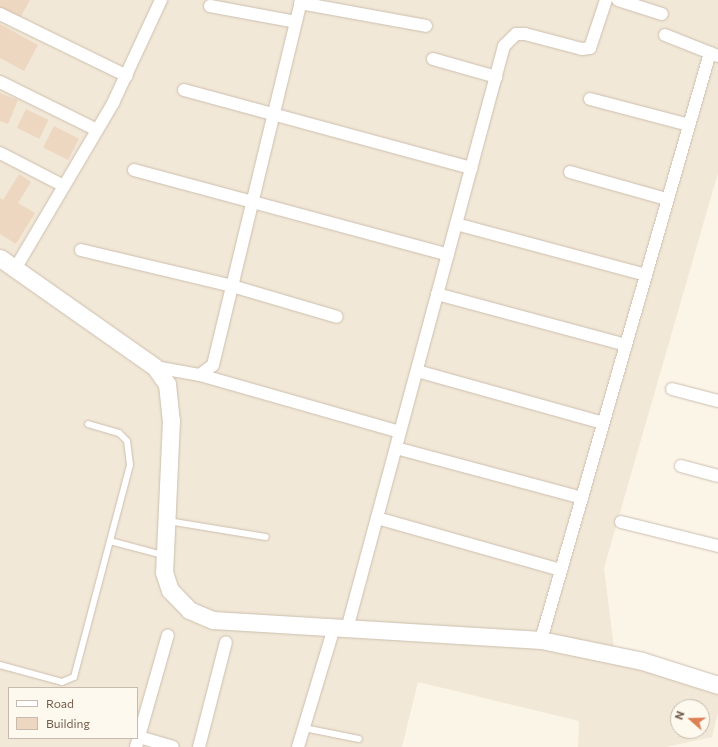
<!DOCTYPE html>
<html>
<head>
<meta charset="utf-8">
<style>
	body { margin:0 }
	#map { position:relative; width:718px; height:747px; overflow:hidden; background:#fbf5e8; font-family:Commissioner,sans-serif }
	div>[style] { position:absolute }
	.residential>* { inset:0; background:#f2e8d7 }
	.building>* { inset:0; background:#eed7c1; transform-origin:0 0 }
	.roads { filter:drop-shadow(0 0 1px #ccbeae) drop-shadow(0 0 1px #ccbeae) }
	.lane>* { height:6px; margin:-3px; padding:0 3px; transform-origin:3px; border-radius:3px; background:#fff }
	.street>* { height:12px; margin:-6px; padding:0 6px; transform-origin:6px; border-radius:6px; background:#fff }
	.secondary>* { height:17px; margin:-8.5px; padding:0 8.5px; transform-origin:8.5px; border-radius:8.5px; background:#fff }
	span { translate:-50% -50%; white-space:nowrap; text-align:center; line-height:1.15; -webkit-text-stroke:3.5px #fef9ee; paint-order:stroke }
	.legend { position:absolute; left:8px; top:687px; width:130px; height:52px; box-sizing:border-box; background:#fef9ee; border:1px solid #c6bbae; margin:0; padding:5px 7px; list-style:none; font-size:12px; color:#735e4d }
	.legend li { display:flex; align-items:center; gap:8px; height:20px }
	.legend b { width:20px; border:1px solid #c6bbae }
	.north { position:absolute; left:670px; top:699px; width:40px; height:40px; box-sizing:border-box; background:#fef9ee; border:1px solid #c6bbae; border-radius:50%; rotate:290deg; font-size:11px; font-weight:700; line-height:16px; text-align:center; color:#735e4d }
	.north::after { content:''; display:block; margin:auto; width:14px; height:18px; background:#dc8056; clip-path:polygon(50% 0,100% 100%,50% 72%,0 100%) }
</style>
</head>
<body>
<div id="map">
	<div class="residential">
		<i style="clip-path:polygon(evenodd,0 0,718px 0,718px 173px,604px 568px,615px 656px,718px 688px,718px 713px,712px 737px,666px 747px,578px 747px,579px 721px,418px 682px,402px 747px,0 747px,0 0,9px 688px,137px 688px,137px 738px,9px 738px,9px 688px,0 0,678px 707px,702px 707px,702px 731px,678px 731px,678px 707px)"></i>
	</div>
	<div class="building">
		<i style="clip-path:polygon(0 0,30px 0,19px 20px,0 9px)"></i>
		<i style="clip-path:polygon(0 24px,38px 45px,24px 71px,0 58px)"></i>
		<i style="clip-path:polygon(0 93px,18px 100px,8px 124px,0 121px)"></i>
		<i style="left:26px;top:109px;width:25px;height:21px;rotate:26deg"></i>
		<i style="left:54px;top:126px;width:28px;height:24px;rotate:27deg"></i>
		<i style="clip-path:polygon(19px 174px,31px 182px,18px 203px,35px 213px,16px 244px,0 234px,0 198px,3px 200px)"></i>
	</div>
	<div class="roads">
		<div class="lane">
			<i style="left:168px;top:521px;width:99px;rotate:9.3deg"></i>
			<i style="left:110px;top:541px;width:55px;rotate:14.8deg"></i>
			<i style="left:0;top:665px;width:64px;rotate:15.3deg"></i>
			<i style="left:62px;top:682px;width:13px;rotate:-23deg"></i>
			<i style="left:74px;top:677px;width:219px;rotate:-75.2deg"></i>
			<i style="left:130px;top:465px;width:24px;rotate:-97deg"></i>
			<i style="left:127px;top:441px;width:11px;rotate:-135deg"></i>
			<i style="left:119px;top:433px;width:32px;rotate:-164deg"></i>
			<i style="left:304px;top:728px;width:56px;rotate:11.3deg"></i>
		</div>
		<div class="street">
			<i style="left:618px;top:0;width:46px;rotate:17.7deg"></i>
			<i style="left:300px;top:3px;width:128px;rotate:10.3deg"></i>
			<i style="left:210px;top:6px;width:87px;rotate:10.5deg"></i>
			<i style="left:0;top:14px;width:141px;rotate:26deg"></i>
			<i style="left:665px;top:35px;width:57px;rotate:21.6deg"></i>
			<i style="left:433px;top:59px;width:66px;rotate:15.9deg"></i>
			<i style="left:0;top:82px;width:108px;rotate:26.3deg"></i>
			<i style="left:184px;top:90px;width:298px;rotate:15.2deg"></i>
			<i style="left:590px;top:99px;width:102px;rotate:14.7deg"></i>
			<i style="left:0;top:153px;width:72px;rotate:27.3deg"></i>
			<i style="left:134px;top:170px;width:325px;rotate:15.1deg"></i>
			<i style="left:570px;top:172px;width:101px;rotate:15.6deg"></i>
			<i style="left:456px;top:224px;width:197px;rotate:15deg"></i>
			<i style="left:81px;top:250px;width:155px;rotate:13.4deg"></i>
			<i style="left:232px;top:286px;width:109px;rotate:16.4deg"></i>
			<i style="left:15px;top:269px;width:193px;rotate:-59.4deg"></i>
			<i style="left:113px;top:103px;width:114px;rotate:-65deg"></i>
			<i style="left:437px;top:294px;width:196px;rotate:15.1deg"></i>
			<i style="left:155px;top:367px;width:46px;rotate:10.1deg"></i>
			<i style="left:200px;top:375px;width:16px;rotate:-38deg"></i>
			<i style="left:213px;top:365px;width:375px;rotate:-76.4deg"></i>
			<i style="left:417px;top:371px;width:193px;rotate:15.6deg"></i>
			<i style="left:200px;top:375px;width:208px;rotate:15.9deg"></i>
			<i style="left:672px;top:389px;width:48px;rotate:14.6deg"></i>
			<i style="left:396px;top:448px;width:193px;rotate:15deg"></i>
			<i style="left:681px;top:466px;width:38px;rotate:15deg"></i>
			<i style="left:377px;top:518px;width:191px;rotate:15.8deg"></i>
			<i style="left:621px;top:522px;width:100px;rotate:13.9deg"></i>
			<i style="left:347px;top:629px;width:604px;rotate:-74.93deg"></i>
			<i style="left:504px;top:46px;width:17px;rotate:-45deg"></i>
			<i style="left:516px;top:34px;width:9px"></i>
			<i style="left:525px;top:34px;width:59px;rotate:14.7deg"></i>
			<i style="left:582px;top:49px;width:8px;rotate:-7deg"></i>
			<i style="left:590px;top:48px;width:51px;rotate:-71.6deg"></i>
			<i style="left:541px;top:640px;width:611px;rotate:-73.94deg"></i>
			<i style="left:139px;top:737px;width:35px;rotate:16deg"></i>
			<i style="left:136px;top:747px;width:116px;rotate:-74.1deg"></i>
			<i style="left:199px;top:747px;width:108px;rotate:-75.6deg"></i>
			<i style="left:298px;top:747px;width:124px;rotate:-73.2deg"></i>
		</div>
		<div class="secondary">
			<i style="left:0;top:258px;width:189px;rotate:35.1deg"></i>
			<i style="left:155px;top:367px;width:21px;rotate:55deg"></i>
			<i style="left:167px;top:384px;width:36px;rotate:84deg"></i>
			<i style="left:171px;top:420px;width:152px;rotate:92.6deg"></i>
			<i style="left:164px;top:572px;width:19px;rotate:72deg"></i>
			<i style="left:170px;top:590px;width:28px;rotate:46deg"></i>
			<i style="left:189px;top:610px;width:26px;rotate:23deg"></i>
			<i style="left:213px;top:620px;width:329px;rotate:3.5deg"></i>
			<i style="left:541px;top:640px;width:103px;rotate:11.7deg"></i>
			<i style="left:642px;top:661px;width:80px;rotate:17.5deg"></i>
		</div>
	</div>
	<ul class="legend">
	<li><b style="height:5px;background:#fff"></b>Road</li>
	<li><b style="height:11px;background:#eed7c1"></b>Building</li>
	</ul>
	<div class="north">N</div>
</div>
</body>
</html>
